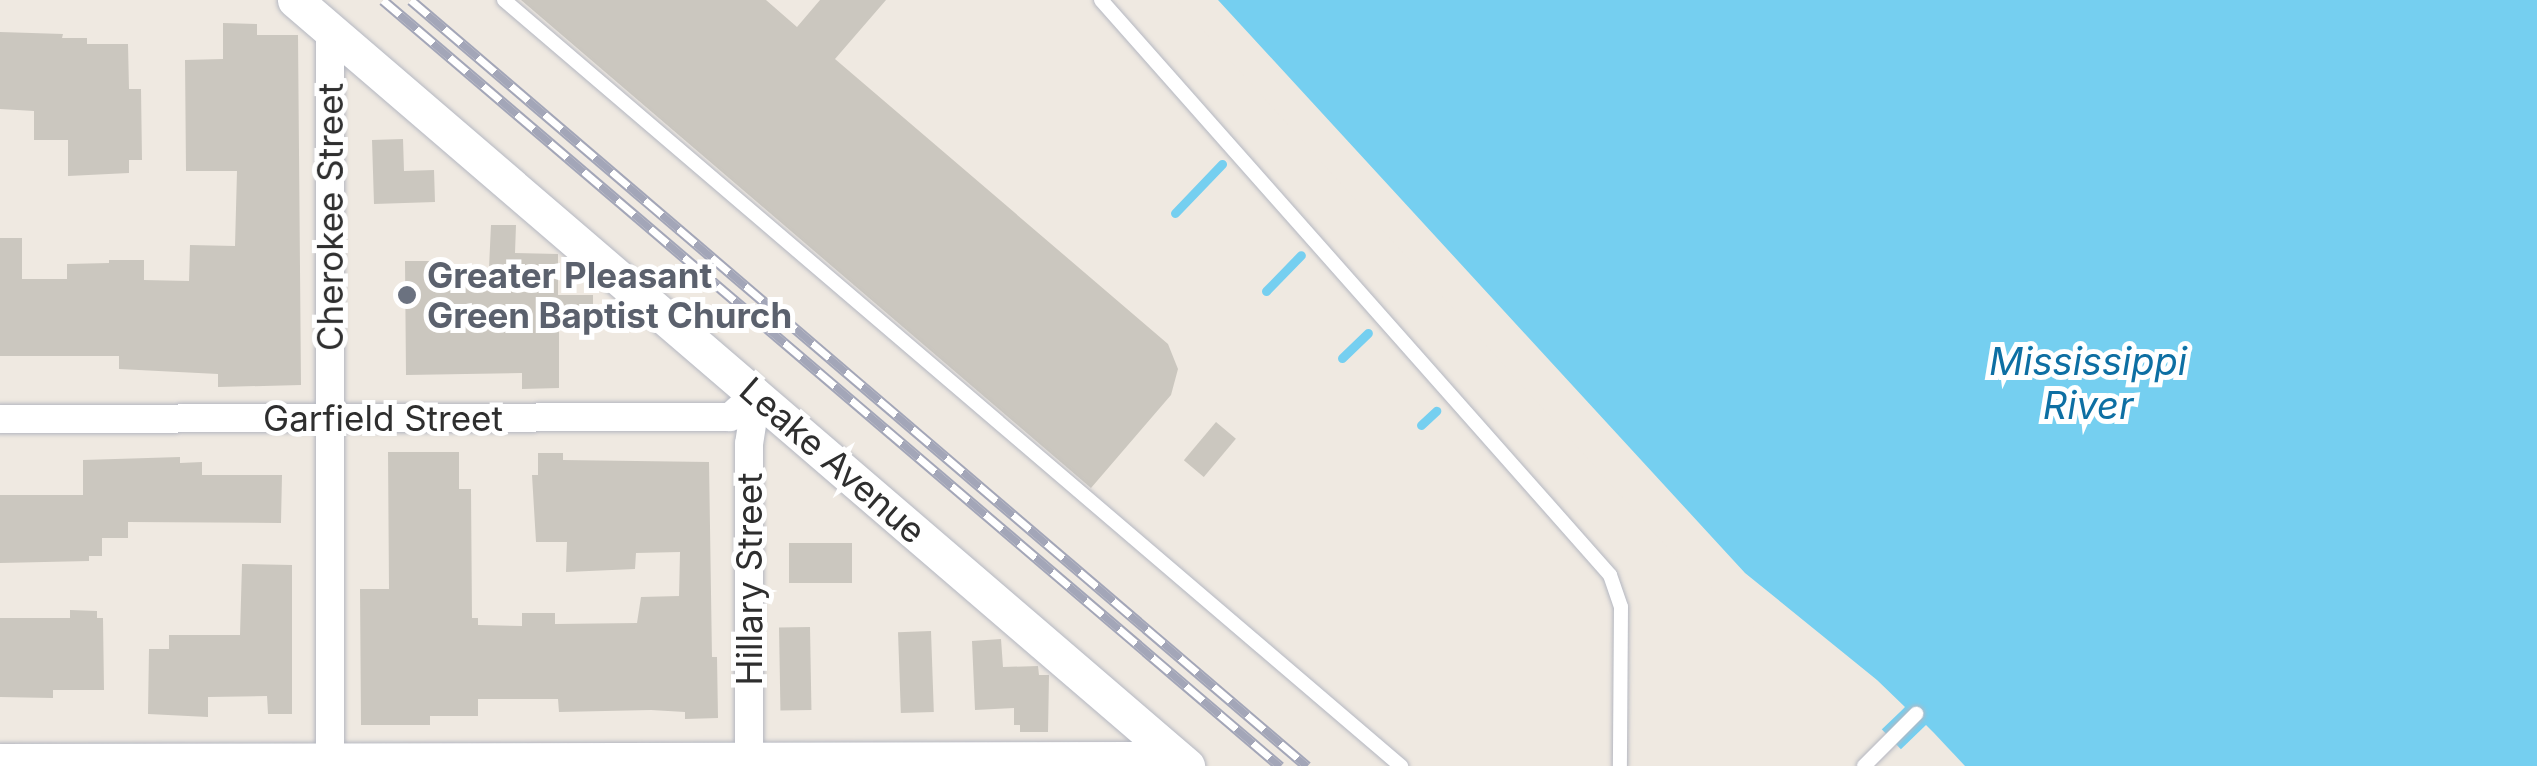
<!DOCTYPE html>
<html>
<head>
<meta charset="utf-8">
<style>
	body { margin:0 }
	#map { position:relative; width:2537px; height:766px; overflow:hidden; background:#efe9e1; font-family:Inter,sans-serif }
	div>[style] { position:absolute }
	.water>* { inset:0; background:#75cff0 }
	.pier>* { inset:0; background:#efe9e1 }
	.stream>* { height:9px; margin:-4.5px; padding:0 4.5px; transform-origin:4.5px; border-radius:4.5px; background:#75cff0 }
	.building>* { inset:0; background:#cbc7bf; transform-origin:0 0 }
	.roads { filter:drop-shadow(0 0 2px #b4b7c1) drop-shadow(0 0 2px #b4b7c1) }
	.service>* { height:14px; margin:-7px; padding:0 7px; transform-origin:7px; border-radius:7px; background:#fff }
	.minor>* { height:28px; margin:-14px; padding:0 14px; transform-origin:14px; border-radius:14px; background:#fff }
	.tertiary>* { height:35px; margin:-17.5px; padding:0 17.5px; transform-origin:17.5px; border-radius:17.5px; background:#fff }
	.rail>* { height:11px; margin-top:-5.5px; transform-origin:0; background:repeating-linear-gradient(90deg,#fff 0 22px,#a3a6b8 0 44px); box-sizing:border-box; border-block:2px solid #a3a6b8 }
	.dots>* { width:28px; height:28px; translate:-50% -50%; box-sizing:border-box; border:5px solid #fff; border-radius:50% }
	span { translate:-50% -50%; white-space:nowrap; text-align:center; line-height:1.15; -webkit-text-stroke:10px #fff; paint-order:stroke }
	.street-label { font-size:35px; color:#2e2e2e }
	.worship-label { font-size:35px; color:#5b616d; font-weight:700 }
	.left { translate:0 -50%; text-align:left }
	.water-label { font-size:38px; color:#0d6fa3; font-style:italic }
</style>
</head>
<body>
<div id="map">
	<div class="water">
		<i style="clip-path:polygon(1181px 0,2537px 0,2537px 766px,1917px 766px)"></i>
	</div>
	<div class="pier">
		<i style="clip-path:polygon(1176px 0,1218px 0,1745px 573px,1877px 680px,1905px 707px,1900px 712px,1878px 733px,1783px 654px,1669px 549px)"></i>
		<i style="clip-path:polygon(1926px 725px,1934px 733px,1965px 766px,1910px 766px,1897px 753px)"></i>
	</div>
	<div class="stream">
		<i style="left:1175px;top:213px;width:68px;rotate:-46.2deg"></i>
		<i style="left:1266px;top:291px;width:50px;rotate:-45.8deg"></i>
		<i style="left:1342px;top:358px;width:36px;rotate:-44deg"></i>
		<i style="left:1421px;top:425px;width:21px;rotate:-43deg"></i>
	</div>
	<div class="building">
		<i style="clip-path:polygon(521px 0,766px 0,797px 27px,820px 0,886px 0,835px 59px,1168px 344px,1178px 369px,1171px 395px,1091px 488px)"></i>
		<i style="clip-path:polygon(223px 23px,257px 24px,257px 35px,298px 35px,301px 385px,218px 387px,218px 374px,119px 369px,119px 356px,0 356px,0 238px,22px 238px,22px 279px,67px 279px,67px 264px,109px 263px,109px 260px,144px 260px,144px 280px,189px 281px,190px 245px,235px 246px,237px 171px,186px 171px,185px 60px,223px 59px)"></i>
		<i style="clip-path:polygon(0 32px,63px 34px,62px 38px,87px 38px,87px 44px,128px 44px,129px 89px,141px 89px,142px 160px,129px 160px,129px 173px,68px 176px,68px 140px,34px 140px,34px 111px,0 109px)"></i>
		<i style="clip-path:polygon(403px 139px,404px 171px,434px 170px,435px 202px,374px 204px,372px 140px)"></i>
		<i style="clip-path:polygon(491px 225px,516px 225px,515px 253px,558px 254px,558px 295px,593px 295px,593px 331px,559px 330px,559px 388px,522px 389px,522px 373px,406px 375px,405px 261px,439px 261px,439px 268px,489px 268px)"></i>
		<i style="left:1216px;top:422px;width:26px;height:50px;rotate:40deg"></i>
		<i style="clip-path:polygon(388px 452px,459px 452px,459px 489px,471px 489px,472px 618px,478px 618px,478px 625px,522px 626px,522px 613px,555px 613px,555px 624px,637px 623px,641px 597px,679px 596px,680px 552px,636px 553px,635px 569px,566px 572px,567px 542px,536px 542px,532px 475px,538px 475px,538px 453px,563px 453px,563px 460px,709px 462px,712px 657px,717px 657px,718px 718px,685px 719px,685px 712px,651px 710px,559px 712px,558px 699px,478px 699px,478px 716px,430px 716px,430px 725px,361px 725px,360px 589px,389px 589px)"></i>
		<i style="clip-path:polygon(180px 457px,180px 463px,202px 462px,202px 475px,282px 475px,281px 523px,128px 522px,128px 538px,102px 538px,102px 556px,89px 556px,89px 561px,0 563px,0 495px,83px 495px,83px 460px)"></i>
		<i style="left:789px;top:543px;width:63px;height:40px"></i>
		<i style="clip-path:polygon(242px 564px,292px 565px,292px 714px,268px 714px,267px 696px,208px 697px,208px 717px,148px 714px,149px 649px,169px 649px,169px 635px,240px 635px)"></i>
		<i style="clip-path:polygon(70px 610px,97px 611px,97px 618px,103px 618px,104px 690px,53px 690px,53px 698px,0 697px,0 618px,70px 618px)"></i>
		<i style="left:810px;top:627px;width:83px;height:31px;rotate:89deg"></i>
		<i style="left:931px;top:631px;width:81px;height:33px;rotate:88deg"></i>
		<i style="clip-path:polygon(1001px 639px,1003px 667px,1038px 666px,1039px 675px,1049px 675px,1048px 732px,1020px 732px,1020px 725px,1014px 725px,1014px 708px,975px 710px,972px 641px)"></i>
	</div>
	<div class="roads">
		<div class="service">
			<i style="left:504px;top:0;width:1180px;rotate:40.5deg"></i>
			<i style="left:1101px;top:0;width:768px;rotate:48.48deg"></i>
			<i style="left:1610px;top:575px;width:34px;rotate:71deg"></i>
			<i style="left:1621px;top:607px;width:159px;rotate:90.4deg"></i>
			<i style="left:1864px;top:766px;width:74px;rotate:-45deg"></i>
		</div>
		<div class="minor">
			<i style="left:330px;top:28px;width:738px;rotate:90deg"></i>
			<i style="left:0;top:419px;width:730px;rotate:-0.16deg"></i>
			<i style="left:730px;top:417px;width:36px;rotate:-42deg"></i>
			<i style="left:0;top:758px;width:1134px;rotate:-0.1deg"></i>
			<i style="left:1134px;top:756px;width:44px;rotate:3.9deg"></i>
			<i style="left:1178px;top:759px;width:5px;rotate:90deg"></i>
			<i style="left:749px;top:766px;width:322px;rotate:-90deg"></i>
			<i style="left:749px;top:444px;width:52px;rotate:-81.1deg"></i>
		</div>
		<div class="tertiary">
			<i style="left:295px;top:0;width:1176px;rotate:40.65deg"></i>
		</div>
	</div>
	<div class="rail">
		<i style="left:383px;top:0;width:1180px;rotate:40.5deg"></i>
		<i style="left:411px;top:0;width:1179px;rotate:40.53deg"></i>
	</div>
	<div class="dots">
		<i style="left:407px;top:295px;background:#6b7280"></i>
	</div>
	<div class="street-label">
		<span style="left:330px;top:217px;rotate:-90deg">Cherokee Street</span>
		<span style="left:383px;top:418px">Garfield Street</span>
		<span style="left:833px;top:460px;rotate:41deg">Leake Avenue</span>
		<span style="left:749px;top:579px;rotate:-90deg">Hillary Street</span>
	</div>
	<div class="worship-label">
		<span class="left" style="left:427px;top:295px">Greater Pleasant<br>Green Baptist Church</span>
	</div>
	<div class="water-label">
		<span style="left:2088px;top:384px">Mississippi<br>River</span>
	</div>
</div>
</body>
</html>
